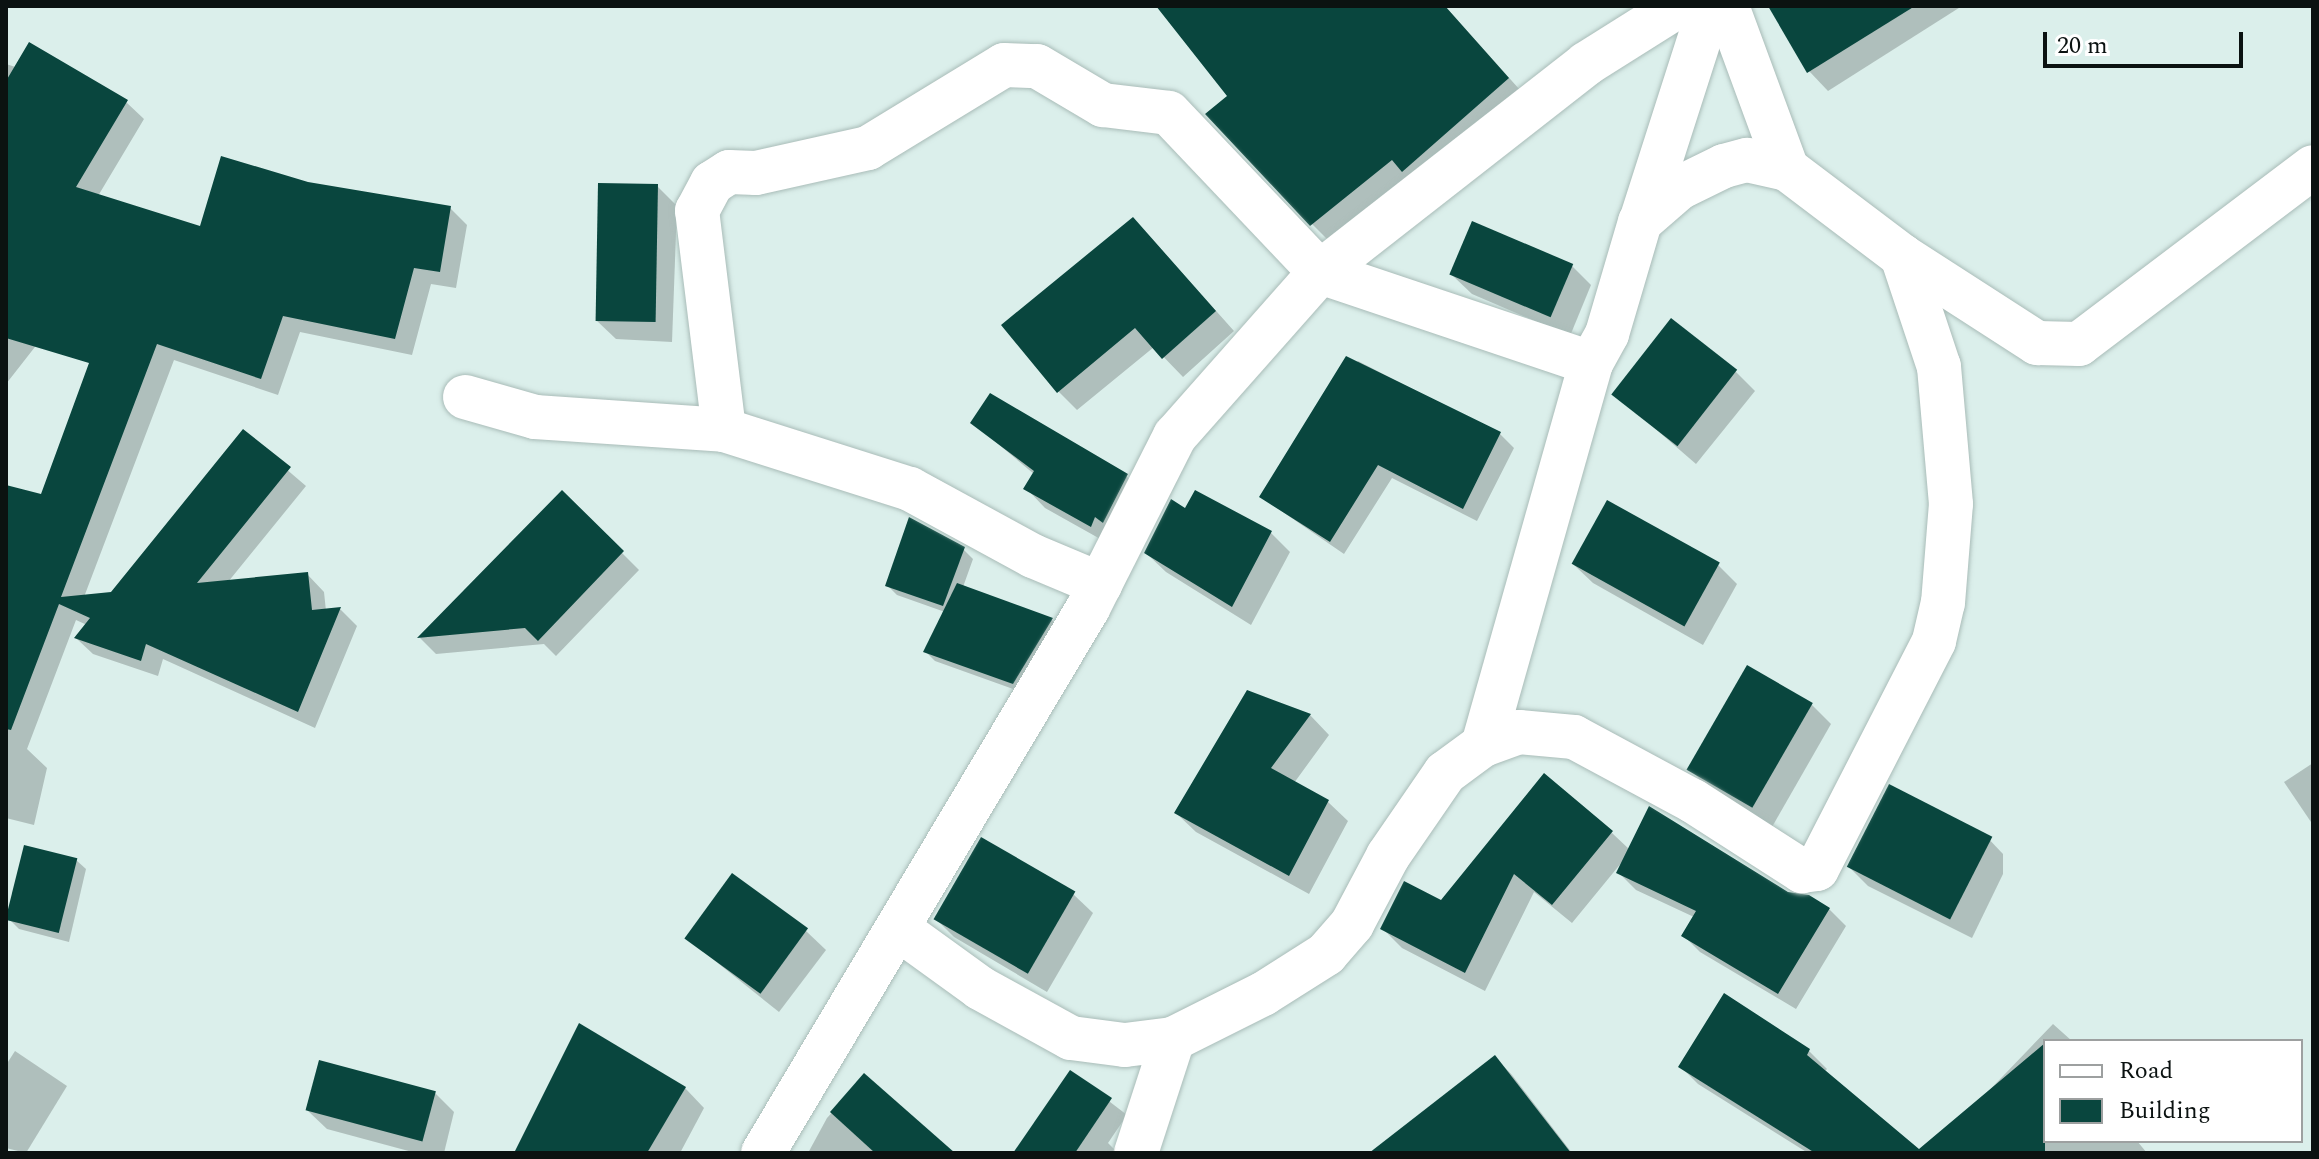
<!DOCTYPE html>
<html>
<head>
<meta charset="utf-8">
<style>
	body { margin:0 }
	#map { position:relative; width:2319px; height:1159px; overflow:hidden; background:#dbefeb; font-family:Spectral,serif }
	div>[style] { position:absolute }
	.shadow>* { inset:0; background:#0003 }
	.building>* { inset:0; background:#09463e; transform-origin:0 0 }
	.roads { filter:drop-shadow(0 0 2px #a9bcb8) drop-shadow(0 0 2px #a9bcb8) }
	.minor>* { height:44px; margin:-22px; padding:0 22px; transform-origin:22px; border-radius:22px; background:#fff }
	span { translate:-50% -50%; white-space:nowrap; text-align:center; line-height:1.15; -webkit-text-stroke:8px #fff; paint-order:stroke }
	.frame { position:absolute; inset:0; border:8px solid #0b1211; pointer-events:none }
	.legend { position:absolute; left:2043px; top:1039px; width:260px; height:104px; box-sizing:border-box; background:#fff; border:2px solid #9da0a0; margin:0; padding:10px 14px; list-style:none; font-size:24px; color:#0b1211 }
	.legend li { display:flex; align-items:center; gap:16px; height:40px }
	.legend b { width:40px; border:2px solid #9da0a0 }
	.scale { position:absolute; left:2043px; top:32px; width:200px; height:36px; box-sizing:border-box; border:4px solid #0b1211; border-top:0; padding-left:10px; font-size:24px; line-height:28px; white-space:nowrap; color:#0b1211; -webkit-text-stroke:6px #fff; paint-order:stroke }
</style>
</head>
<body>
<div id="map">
	<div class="shadow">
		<i style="clip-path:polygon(1159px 6px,1445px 6px,1529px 100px,1333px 245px,1312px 224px,1230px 96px)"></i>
		<i style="clip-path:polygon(1783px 6px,1962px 6px,1828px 91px,1809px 71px)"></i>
		<i style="clip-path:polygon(6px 64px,126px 102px,144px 119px,98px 196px,135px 219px,6px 384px)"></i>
		<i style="clip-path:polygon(307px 184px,450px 208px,467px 225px,456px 288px,431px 284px,412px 355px,300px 332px,278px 395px,174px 360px,84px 597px,112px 594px,243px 432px,306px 486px,228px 582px,307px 574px,324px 592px,326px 611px,340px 609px,357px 626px,315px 728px,163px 659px,158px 676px,93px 654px,76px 638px,87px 625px,76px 620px,27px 749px,47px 768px,34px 825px,6px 818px,6px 487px,43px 496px,202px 228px)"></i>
		<i style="clip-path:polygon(657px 186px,677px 206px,672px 342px,616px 339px,596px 320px)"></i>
		<i style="clip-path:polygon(1152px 239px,1234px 331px,1183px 377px,1154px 347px,1077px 410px,1058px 391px)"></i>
		<i style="clip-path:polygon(1571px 265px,1591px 285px,1570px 336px,1472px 294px,1452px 275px)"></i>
		<i style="clip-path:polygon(1358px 361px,1500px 434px,1514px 448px,1477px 521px,1392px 478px,1344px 554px,1261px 497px)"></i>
		<i style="clip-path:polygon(1736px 372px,1755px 391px,1696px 464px,1614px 393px)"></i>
		<i style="clip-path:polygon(973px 423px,1126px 476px,1146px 495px,1111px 545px,1045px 508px,1026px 488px,1034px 474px)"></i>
		<i style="clip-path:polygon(562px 493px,639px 570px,556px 656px,544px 644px,436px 654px,420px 638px)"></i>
		<i style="clip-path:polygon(1186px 511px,1271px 533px,1290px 552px,1251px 625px,1166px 572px,1146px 553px)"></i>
		<i style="clip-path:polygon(963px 549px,973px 559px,963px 587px,1052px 620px,1061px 630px,1024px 693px,935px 661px,925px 651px,945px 612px,897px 595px,887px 585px)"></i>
		<i style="clip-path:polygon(1573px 564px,1717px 564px,1737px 584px,1703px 645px,1593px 583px)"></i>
		<i style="clip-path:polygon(1248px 692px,1310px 715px,1329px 735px,1294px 783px,1328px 802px,1348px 821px,1309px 894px,1196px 832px,1176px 813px)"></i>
		<i style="clip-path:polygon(1811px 704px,1831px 724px,1772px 827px,1709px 789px,1690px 769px)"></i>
		<i style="clip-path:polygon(2313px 763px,2313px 825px,2284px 782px)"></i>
		<i style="clip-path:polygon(1612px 833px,1630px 850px,1829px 909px,1846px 926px,1796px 1009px,1700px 952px,1683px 935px,1694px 917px,1636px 890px,1619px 873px,1622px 862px,1572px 923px,1534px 892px,1485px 991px,1402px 948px,1382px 928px)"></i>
		<i style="clip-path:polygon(1984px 834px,2003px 854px,2003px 874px,1972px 938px,1868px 886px,1849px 867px)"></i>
		<i style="clip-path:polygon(76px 860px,86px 869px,69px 942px,19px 929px,9px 919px)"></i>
		<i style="clip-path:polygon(1073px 894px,1093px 913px,1047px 992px,954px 937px,935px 918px)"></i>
		<i style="clip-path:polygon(806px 931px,826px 950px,779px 1012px,689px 940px)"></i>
		<i style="clip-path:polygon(2053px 1024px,2072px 1041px,2045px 1041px,2045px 1141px,2137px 1141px,2147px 1153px,1929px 1153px)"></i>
		<i style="clip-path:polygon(15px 1051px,67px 1086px,26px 1153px,6px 1148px,6px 1065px)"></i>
		<i style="clip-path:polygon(1809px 1051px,1827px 1069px,1824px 1072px,1920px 1153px,1808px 1153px,1698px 1084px,1680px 1066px)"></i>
		<i style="clip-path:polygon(1495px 1057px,1512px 1075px,1572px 1153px,1420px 1153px)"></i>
		<i style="clip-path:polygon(1071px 1072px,1127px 1115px,1108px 1143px,1118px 1153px,1016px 1153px)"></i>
		<i style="clip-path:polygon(865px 1076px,952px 1153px,808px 1153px,827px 1118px)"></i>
		<i style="clip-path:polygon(685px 1088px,704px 1108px,680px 1153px,516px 1153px)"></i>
		<i style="clip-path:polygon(435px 1093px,454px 1112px,444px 1153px,416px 1153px,327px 1129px,307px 1110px)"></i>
	</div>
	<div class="building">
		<i style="clip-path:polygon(1156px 6px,1445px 6px,1509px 78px,1402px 172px,1392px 160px,1310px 226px,1205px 114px,1227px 96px)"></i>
		<i style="clip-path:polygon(1768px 6px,1915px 6px,1807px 73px)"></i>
		<i style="clip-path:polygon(29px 42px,128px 100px,76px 187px,200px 226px,221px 156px,308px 182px,451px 206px,440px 272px,414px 268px,395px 339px,283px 316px,261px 379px,157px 344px,61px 597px,111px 592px,243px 429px,291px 467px,197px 583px,308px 572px,312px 610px,341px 607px,298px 712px,146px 644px,141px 661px,74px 638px,90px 618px,59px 604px,11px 730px,6px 729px,6px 485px,41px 494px,89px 363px,6px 338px,6px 81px)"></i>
		<i style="left:598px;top:183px;width:60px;height:138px;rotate:1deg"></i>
		<i style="clip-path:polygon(1133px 217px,1216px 311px,1162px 359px,1135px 328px,1057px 393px,1001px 325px)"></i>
		<i style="left:1472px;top:221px;width:110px;height:58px;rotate:23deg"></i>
		<i style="left:1671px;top:318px;width:84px;height:97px;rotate:38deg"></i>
		<i style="clip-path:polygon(1346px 356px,1501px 432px,1463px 509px,1378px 465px,1330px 542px,1259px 497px)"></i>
		<i style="clip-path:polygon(990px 393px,1128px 474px,1103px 523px,1095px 517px,1091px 527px,1023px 489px,1034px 471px,970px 423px)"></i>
		<i style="clip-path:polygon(562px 490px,624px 551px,538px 641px,525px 628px,417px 638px)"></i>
		<i style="clip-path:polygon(1195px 490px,1272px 531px,1232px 607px,1144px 553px,1171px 499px,1185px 508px)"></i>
		<i style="left:1607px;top:500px;width:129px;height:73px;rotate:29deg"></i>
		<i style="clip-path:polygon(909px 517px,965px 547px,943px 606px,885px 586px)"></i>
		<i style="clip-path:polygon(957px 583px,1053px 618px,1013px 684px,923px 652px)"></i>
		<i style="left:1747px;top:665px;width:76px;height:121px;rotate:30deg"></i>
		<i style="clip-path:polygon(1247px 690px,1311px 714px,1271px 768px,1329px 800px,1289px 876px,1174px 813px)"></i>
		<i style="clip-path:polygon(1544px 773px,1613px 831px,1552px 905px,1514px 874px,1465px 973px,1380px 929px,1404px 881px,1441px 900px)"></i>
		<i style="left:1889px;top:784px;width:116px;height:93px;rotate:27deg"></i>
		<i style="clip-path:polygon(1649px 806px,1788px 892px,1809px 895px,1830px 908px,1778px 994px,1681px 936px,1696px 911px,1616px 873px)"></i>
		<i style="left:981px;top:837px;width:109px;height:95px;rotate:30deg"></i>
		<i style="left:24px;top:845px;width:55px;height:77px;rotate:14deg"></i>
		<i style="left:732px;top:873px;width:94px;height:81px;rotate:36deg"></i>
		<i style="clip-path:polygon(1724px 993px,1810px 1049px,1807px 1055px,1919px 1149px,2045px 1043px,2045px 1153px,1815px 1153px,1678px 1067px)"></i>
		<i style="clip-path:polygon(579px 1023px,686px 1087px,647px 1153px,514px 1153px)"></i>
		<i style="clip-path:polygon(1495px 1055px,1571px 1153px,1369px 1153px)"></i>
		<i style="left:319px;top:1060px;width:121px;height:52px;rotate:15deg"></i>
		<i style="clip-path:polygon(1070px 1070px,1112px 1098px,1075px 1153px,1013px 1153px)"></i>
		<i style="clip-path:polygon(864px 1073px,955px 1153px,875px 1153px,830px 1112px)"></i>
	</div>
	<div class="roads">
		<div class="minor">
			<i style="left:1727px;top:6px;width:174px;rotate:69.8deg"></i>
			<i style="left:1641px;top:221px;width:226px;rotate:-72.2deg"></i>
			<i style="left:465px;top:397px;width:73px;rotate:15.9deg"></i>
			<i style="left:535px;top:417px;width:189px;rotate:3.9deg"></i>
			<i style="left:724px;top:430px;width:195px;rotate:17.6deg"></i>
			<i style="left:910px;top:489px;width:140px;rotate:28.6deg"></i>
			<i style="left:1033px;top:556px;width:73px;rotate:22.7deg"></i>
			<i style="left:724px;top:430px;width:221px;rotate:-97deg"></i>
			<i style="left:697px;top:211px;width:32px;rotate:-62deg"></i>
			<i style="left:712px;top:183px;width:20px;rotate:-33deg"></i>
			<i style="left:729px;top:172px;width:27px;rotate:2deg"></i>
			<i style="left:756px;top:173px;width:115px;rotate:-12.6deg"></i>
			<i style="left:868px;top:148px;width:159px;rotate:-31.4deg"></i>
			<i style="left:1004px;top:65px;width:33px;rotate:2deg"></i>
			<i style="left:1037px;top:66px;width:77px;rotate:30.6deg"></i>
			<i style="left:1103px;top:105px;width:66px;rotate:6.9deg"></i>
			<i style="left:1169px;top:113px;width:219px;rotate:46.5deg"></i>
			<i style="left:1320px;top:272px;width:286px;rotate:18.6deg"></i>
			<i style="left:1591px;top:363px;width:33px;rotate:-61deg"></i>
			<i style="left:1607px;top:334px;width:117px;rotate:-73.6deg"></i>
			<i style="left:1640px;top:222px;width:52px;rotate:-41.1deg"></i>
			<i style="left:1679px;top:188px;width:50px;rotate:-26.1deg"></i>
			<i style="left:1724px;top:166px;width:24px;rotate:-15deg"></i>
			<i style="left:1747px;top:160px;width:41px;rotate:12.7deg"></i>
			<i style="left:1787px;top:169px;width:144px;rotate:37.1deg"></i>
			<i style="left:1902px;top:256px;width:161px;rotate:32.8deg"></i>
			<i style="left:2037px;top:343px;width:42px;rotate:1.4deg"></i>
			<i style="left:2079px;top:344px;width:293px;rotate:-37.1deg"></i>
			<i style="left:1483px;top:745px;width:397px;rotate:-74.2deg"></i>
			<i style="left:900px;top:930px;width:99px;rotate:35.9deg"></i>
			<i style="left:980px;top:988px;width:104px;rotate:28.8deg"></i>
			<i style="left:1071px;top:1038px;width:54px;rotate:7.4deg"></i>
			<i style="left:1125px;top:1045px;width:48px;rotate:-7.1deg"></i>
			<i style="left:1173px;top:1039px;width:101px;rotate:-26.6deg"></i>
			<i style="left:1263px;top:994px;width:75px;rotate:-32.4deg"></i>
			<i style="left:1326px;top:954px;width:40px;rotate:-49deg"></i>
			<i style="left:1352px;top:924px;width:77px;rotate:-62.1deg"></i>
			<i style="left:1388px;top:856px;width:101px;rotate:-55.5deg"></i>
			<i style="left:1445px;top:773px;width:47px;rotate:-36.4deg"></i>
			<i style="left:1483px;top:745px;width:38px;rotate:-20deg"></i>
			<i style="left:1519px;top:732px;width:55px;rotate:5.2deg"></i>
			<i style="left:1574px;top:737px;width:135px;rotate:28.3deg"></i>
			<i style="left:1693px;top:801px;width:130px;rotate:32.7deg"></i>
			<i style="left:1802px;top:871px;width:15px;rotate:-8deg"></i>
			<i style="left:1817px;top:869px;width:256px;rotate:-62.8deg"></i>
			<i style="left:1934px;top:641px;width:39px;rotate:-77deg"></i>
			<i style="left:1943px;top:603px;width:99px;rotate:-85.4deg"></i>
			<i style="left:1951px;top:504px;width:138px;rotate:-95deg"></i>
			<i style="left:1939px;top:367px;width:117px;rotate:-108.4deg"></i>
			<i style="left:763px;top:1153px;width:635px;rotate:-59.19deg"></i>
			<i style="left:1088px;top:608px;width:193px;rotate:-63.2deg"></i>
			<i style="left:1175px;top:436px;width:219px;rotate:-48.5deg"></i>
			<i style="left:1320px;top:272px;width:338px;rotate:-38deg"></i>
			<i style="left:1586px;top:64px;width:109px;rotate:-32.2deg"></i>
			<i style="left:1136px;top:1153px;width:120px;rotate:-72deg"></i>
		</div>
	</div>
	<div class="frame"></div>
	<ul class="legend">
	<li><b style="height:10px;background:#fff"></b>Road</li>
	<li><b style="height:22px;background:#09463e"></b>Building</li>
	</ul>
	<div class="scale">20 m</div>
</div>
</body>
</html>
